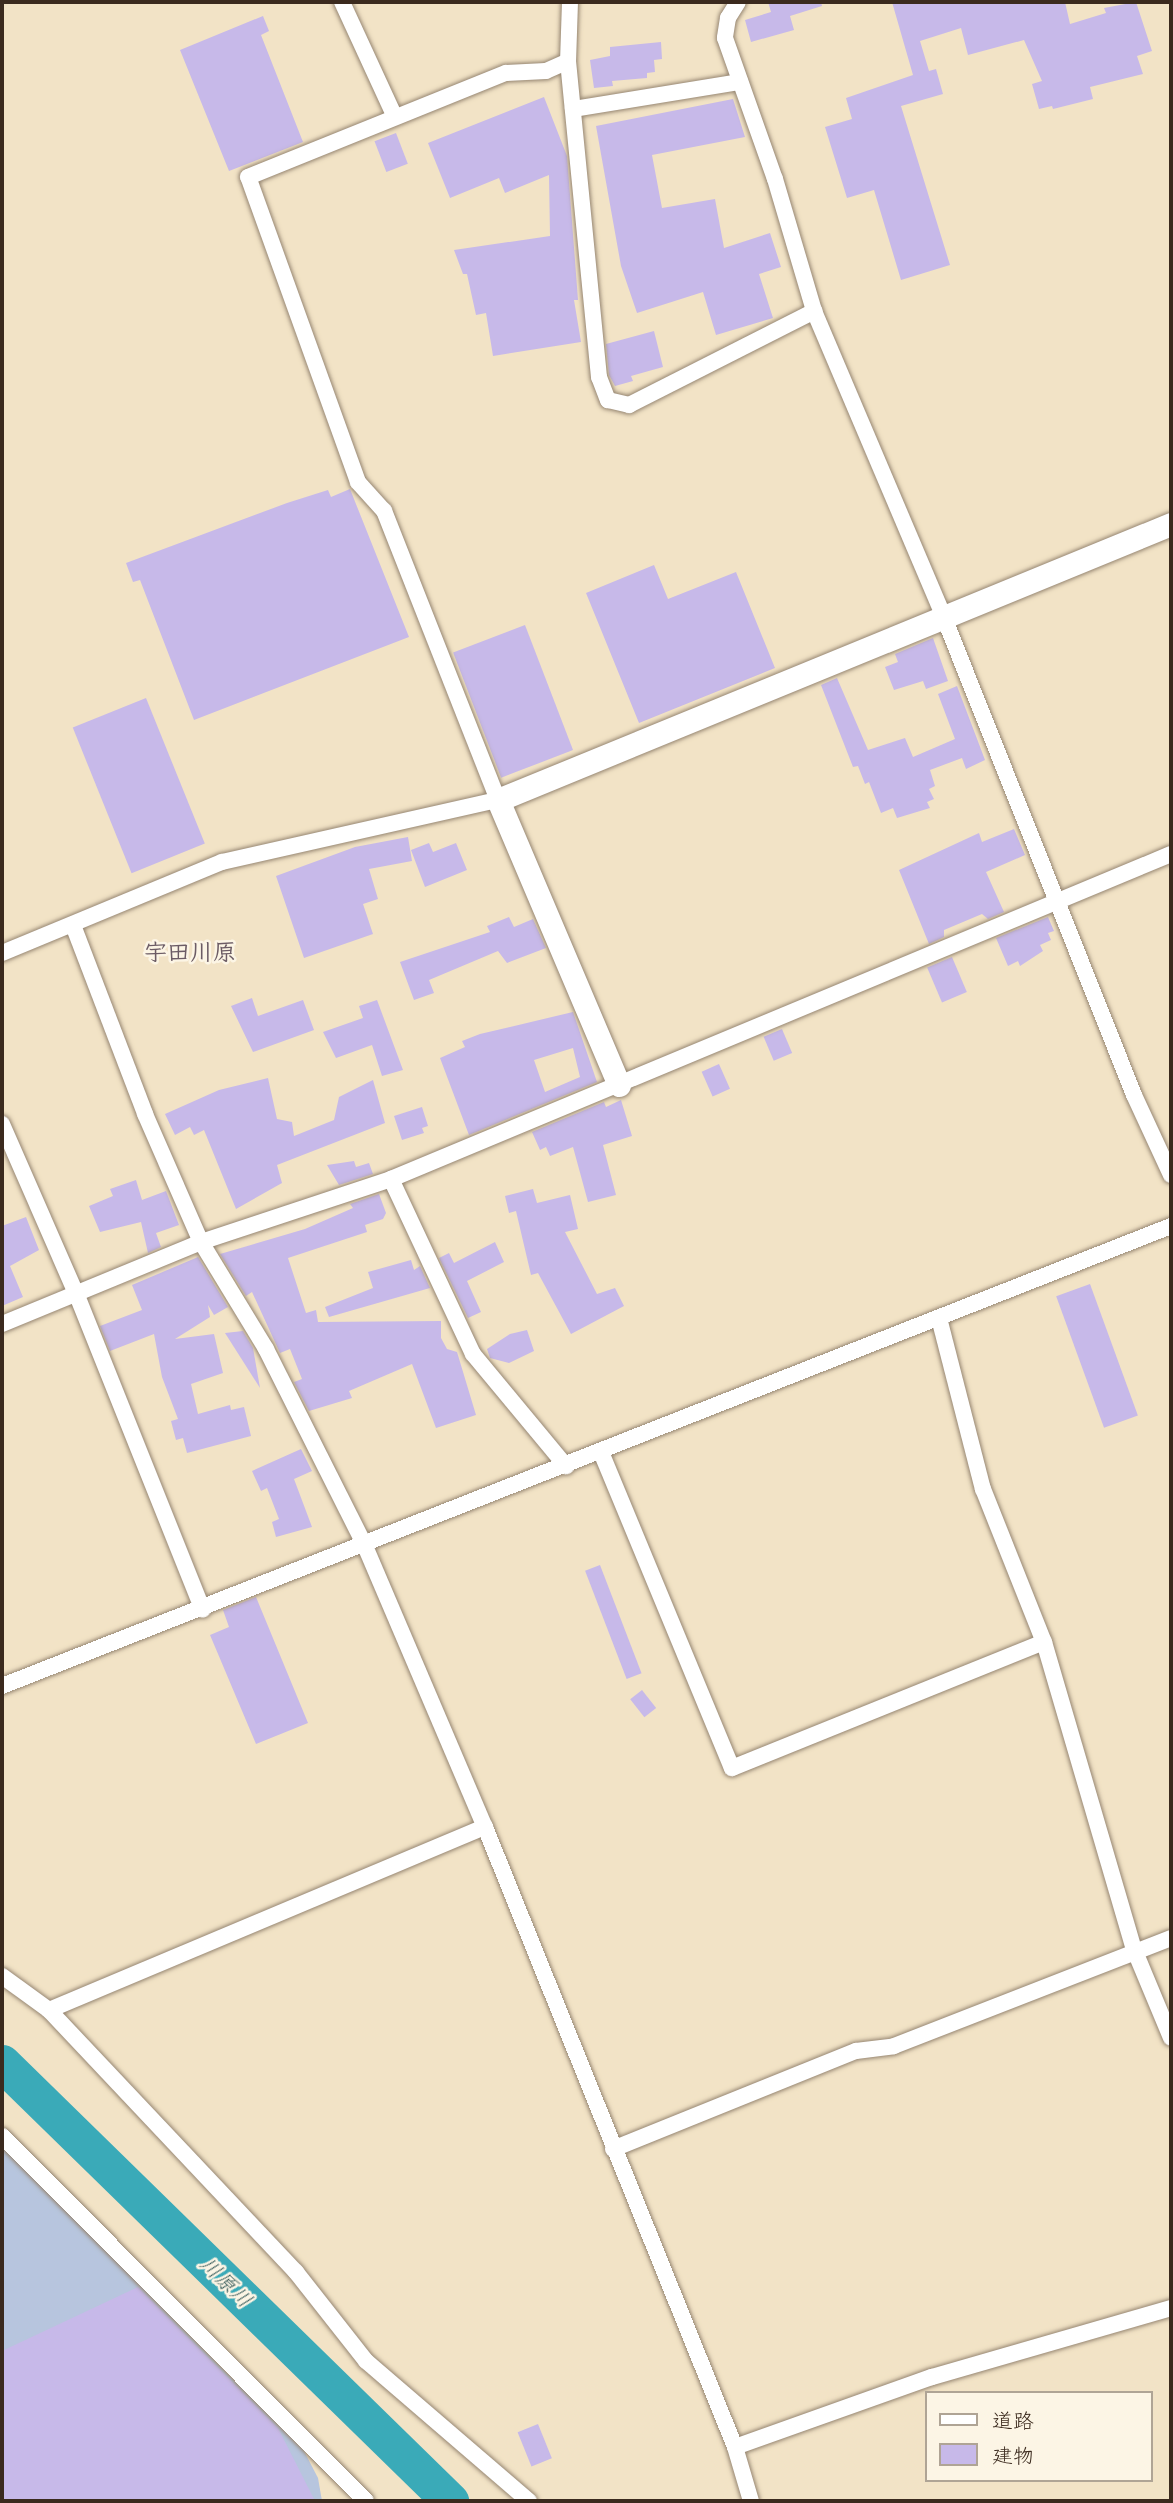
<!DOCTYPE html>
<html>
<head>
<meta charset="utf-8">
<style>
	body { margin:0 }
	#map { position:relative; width:1173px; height:2503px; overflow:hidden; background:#f2e3c6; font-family:"Patrick Hand","Klee One",sans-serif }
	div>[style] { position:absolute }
	.industrial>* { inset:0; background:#b7c5de }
	.river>* { height:37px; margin:-18.5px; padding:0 18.5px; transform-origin:18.5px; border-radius:18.5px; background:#3aaab8 }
	.building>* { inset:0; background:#c7b9e9; transform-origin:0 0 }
	.roads { filter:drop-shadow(0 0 2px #968672) drop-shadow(0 0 2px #968672) }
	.street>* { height:16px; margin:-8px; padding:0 8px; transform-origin:8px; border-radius:8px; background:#fff }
	.secondary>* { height:23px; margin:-11.5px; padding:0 11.5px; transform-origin:11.5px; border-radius:11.5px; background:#fff }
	span { translate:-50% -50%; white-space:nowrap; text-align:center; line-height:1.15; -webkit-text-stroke:5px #fcf5e5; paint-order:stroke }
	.water-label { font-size:21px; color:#3b5d5c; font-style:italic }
	.quarter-label { font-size:23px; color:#6c5c65; font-weight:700 }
	.frame { position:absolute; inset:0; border:4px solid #3b2a1e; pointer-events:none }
	.legend { position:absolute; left:925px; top:2391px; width:228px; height:91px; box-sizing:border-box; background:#fcf5e5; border:2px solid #afa495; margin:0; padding:9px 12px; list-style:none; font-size:21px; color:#3b2a1e }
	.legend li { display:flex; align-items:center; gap:14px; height:35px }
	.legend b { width:35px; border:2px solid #afa495 }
</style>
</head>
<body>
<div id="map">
	<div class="industrial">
		<i style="clip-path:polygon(2px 2146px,304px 2451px,318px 2478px,322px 2501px,2px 2501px)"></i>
	</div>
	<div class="river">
		<i style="left:2px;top:2063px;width:627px;rotate:44.35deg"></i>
	</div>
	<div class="building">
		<i style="clip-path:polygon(768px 2px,821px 2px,822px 6px,790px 16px,794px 30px,751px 42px,745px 20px,771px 12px)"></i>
		<i style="clip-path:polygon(892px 2px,1065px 2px,1070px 24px,1106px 13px,1104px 8px,1136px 2px,1152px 51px,1137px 56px,1143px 74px,1090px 87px,1093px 99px,1053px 109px,1052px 106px,1039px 109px,1032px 84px,1042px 81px,1024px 40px,968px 55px,961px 28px,920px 41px,929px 71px,936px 69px,943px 94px,901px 106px,950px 265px,901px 280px,874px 190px,847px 198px,825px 127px,852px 119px,846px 98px,913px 75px)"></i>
		<i style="clip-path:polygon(263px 16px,269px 31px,261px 35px,303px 142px,229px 171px,180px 50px)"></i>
		<i style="clip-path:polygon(661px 42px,662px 59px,654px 60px,655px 72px,647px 73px,647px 78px,612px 81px,613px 86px,594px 88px,590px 60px,610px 56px,610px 47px)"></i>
		<i style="clip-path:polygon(544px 97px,567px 156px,578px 300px,574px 300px,581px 342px,493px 356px,486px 313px,476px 315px,467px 274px,463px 274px,454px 250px,550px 236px,549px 175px,505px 193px,499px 178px,450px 198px,428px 143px)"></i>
		<i style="clip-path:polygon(733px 99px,745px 137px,652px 155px,662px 208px,715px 199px,724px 248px,770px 233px,781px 267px,759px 274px,773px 318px,716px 335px,703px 292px,637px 313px,621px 266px,596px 126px)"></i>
		<i style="left:396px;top:133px;width:33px;height:23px;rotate:69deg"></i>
		<i style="clip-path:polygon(654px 331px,663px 367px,631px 376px,633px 381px,615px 386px,609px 375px,606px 344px)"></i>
		<i style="clip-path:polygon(350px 489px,409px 637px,194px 720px,140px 580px,133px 582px,126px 563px,287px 503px,328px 490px,331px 497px)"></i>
		<i style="clip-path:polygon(654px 565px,668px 599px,736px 572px,775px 668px,639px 723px,586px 593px)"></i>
		<i style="left:525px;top:625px;width:134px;height:77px;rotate:69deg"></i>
		<i style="clip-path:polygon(933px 638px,948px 681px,926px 689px,923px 681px,894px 690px,885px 667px,898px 662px,895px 654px)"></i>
		<i style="clip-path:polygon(837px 678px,868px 750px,905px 738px,913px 757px,955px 739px,938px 694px,957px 686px,985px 760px,966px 769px,962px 758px,930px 770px,935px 786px,929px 789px,934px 799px,927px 802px,930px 808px,897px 818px,893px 808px,881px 813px,869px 782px,865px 784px,858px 766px,853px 767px,821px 685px)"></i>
		<i style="left:146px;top:698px;width:157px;height:79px;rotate:68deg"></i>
		<i style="clip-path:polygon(1014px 829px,1025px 855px,986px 872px,1004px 912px,988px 919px,982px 914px,944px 930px,944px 937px,929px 944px,899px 870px,979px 833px,982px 842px)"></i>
		<i style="clip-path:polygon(408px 837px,412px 861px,369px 869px,378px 899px,363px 904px,373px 934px,304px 958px,276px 876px,355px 847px)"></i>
		<i style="clip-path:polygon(429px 843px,433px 852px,456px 843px,467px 870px,425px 887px,411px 850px)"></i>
		<i style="clip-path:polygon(509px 917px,514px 927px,533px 919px,546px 948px,507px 963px,498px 951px,429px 980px,434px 993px,414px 1000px,400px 962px,490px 932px,487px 926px)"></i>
		<i style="clip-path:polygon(1048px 917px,1054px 931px,1048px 933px,1051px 940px,1040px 945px,1043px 951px,1020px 966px,1018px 961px,1008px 966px,996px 938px)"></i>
		<i style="left:952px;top:957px;width:38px;height:27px;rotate:67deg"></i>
		<i style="clip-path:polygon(252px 998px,258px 1016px,303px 1000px,314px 1030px,253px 1052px,231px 1006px)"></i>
		<i style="clip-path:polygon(377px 1000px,403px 1070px,382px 1076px,372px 1045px,336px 1058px,323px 1032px,363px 1018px,359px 1006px)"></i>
		<i style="clip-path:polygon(evenodd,573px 1012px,597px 1082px,469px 1135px,440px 1058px,465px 1047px,462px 1041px,480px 1034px,573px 1012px,573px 1048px,580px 1077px,545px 1092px,534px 1060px,573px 1048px)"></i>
		<i style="left:782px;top:1029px;width:26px;height:20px;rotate:67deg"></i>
		<i style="left:719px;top:1064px;width:27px;height:19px;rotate:66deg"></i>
		<i style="clip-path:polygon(268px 1078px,277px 1119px,292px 1122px,294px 1136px,334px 1120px,339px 1097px,373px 1080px,385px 1123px,277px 1165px,282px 1183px,236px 1209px,204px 1130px,194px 1135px,190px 1127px,175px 1135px,165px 1114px,219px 1090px)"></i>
		<i style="clip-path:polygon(621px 1100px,632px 1136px,603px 1145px,616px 1195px,588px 1202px,573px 1147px,550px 1156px,546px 1147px,540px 1150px,532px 1132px,604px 1102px,606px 1107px)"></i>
		<i style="clip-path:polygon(422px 1107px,428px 1126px,422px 1128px,424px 1133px,402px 1140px,394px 1116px)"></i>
		<i style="clip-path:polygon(354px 1161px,356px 1167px,369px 1163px,373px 1174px,339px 1185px,327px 1165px)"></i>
		<i style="clip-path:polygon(136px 1180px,142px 1200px,166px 1191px,179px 1225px,156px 1233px,161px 1247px,148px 1253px,141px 1222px,100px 1232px,89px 1206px,113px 1196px,110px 1189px)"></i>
		<i style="clip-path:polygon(533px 1189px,537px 1203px,570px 1195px,578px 1229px,565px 1232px,597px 1294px,615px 1288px,624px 1306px,571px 1334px,538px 1273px,531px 1275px,516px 1211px,509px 1213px,505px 1196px)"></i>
		<i style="clip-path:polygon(379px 1194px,386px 1213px,383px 1219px,365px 1225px,367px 1232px,288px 1258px,306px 1313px,316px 1310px,318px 1322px,441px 1321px,441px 1338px,447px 1349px,457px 1352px,476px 1415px,436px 1428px,412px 1364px,349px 1391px,352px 1398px,309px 1411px,294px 1382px,302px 1379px,290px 1349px,280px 1353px,252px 1292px,246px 1296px,220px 1254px,305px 1229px,353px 1208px,350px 1204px)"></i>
		<i style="clip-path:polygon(26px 1217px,39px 1250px,10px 1266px,23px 1297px,2px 1306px,2px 1226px)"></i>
		<i style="clip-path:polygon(495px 1242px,504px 1262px,467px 1281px,481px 1312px,468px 1318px,439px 1258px,449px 1253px,454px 1263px)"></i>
		<i style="clip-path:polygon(198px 1257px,228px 1307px,214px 1315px,208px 1305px,210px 1317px,175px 1339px,214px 1334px,223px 1373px,191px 1384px,198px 1414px,230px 1405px,231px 1410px,244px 1407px,251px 1436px,187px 1453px,183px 1438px,176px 1440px,171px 1421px,178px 1419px,162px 1377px,154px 1334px,110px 1351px,100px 1326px,142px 1310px,132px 1285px)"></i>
		<i style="clip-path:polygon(411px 1260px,414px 1270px,420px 1266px,430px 1288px,329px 1317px,325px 1307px,373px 1288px,368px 1272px)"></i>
		<i style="left:1090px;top:1284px;width:140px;height:36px;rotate:70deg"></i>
		<i style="clip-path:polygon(527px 1330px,534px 1351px,509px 1363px,490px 1358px,487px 1349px,510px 1334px)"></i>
		<i style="clip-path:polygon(243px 1331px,253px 1348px,260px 1388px,225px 1333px)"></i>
		<i style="clip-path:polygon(301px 1449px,312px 1471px,294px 1479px,312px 1527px,276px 1537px,272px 1522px,279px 1519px,267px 1488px,261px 1491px,252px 1471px)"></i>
		<i style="left:600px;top:1565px;width:116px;height:16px;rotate:69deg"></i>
		<i style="clip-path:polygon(256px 1597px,308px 1723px,256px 1744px,210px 1635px,229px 1627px,223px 1610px)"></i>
		<i style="left:642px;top:1690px;width:23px;height:15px;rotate:52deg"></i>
		<i style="clip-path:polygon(138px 2287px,278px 2428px,315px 2501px,2px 2501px,2px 2351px)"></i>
		<i style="left:538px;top:2424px;width:37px;height:22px;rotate:68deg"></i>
	</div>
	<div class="roads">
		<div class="street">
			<i style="left:342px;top:2px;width:124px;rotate:65.3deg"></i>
			<i style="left:570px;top:2px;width:59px;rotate:91.9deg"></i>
			<i style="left:568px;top:61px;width:318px;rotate:84.4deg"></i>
			<i style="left:599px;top:377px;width:25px;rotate:69deg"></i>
			<i style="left:608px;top:400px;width:22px;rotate:13deg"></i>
			<i style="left:629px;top:405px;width:208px;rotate:-26.9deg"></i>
			<i style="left:738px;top:2px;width:19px;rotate:122deg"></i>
			<i style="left:728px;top:18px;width:20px;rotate:99deg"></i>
			<i style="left:725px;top:38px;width:150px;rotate:70.5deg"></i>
			<i style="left:775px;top:179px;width:138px;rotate:73.5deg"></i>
			<i style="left:814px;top:311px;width:336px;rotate:67deg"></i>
			<i style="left:945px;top:620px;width:511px;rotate:68.3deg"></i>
			<i style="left:1134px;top:1095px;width:88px;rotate:65.2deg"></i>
			<i style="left:573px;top:109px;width:169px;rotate:-9.2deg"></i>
			<i style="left:73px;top:925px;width:202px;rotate:69.1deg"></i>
			<i style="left:145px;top:1114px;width:140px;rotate:66.4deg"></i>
			<i style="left:201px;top:1242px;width:125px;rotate:58.7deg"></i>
			<i style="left:266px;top:1349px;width:220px;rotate:63.3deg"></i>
			<i style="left:365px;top:1546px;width:306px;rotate:66.9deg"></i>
			<i style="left:485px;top:1827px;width:669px;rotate:68.04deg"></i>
			<i style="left:735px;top:2447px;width:56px;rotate:73.5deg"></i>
			<i style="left:2px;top:953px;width:238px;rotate:-22.5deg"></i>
			<i style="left:222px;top:862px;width:283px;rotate:-12.7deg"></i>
			<i style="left:498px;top:800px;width:311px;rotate:-111.5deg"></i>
			<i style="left:384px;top:511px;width:39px;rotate:-132deg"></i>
			<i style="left:358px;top:482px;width:324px;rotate:-109.8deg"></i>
			<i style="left:248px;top:177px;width:278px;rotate:-22deg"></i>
			<i style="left:506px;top:73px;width:40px;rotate:-2.9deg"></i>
			<i style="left:546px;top:71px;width:24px;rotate:-24deg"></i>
			<i style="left:2px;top:1124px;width:184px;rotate:66.4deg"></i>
			<i style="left:76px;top:1293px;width:341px;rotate:68.2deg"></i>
			<i style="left:391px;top:1179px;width:193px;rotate:64.9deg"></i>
			<i style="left:473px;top:1354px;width:146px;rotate:50.3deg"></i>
			<i style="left:939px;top:1318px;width:177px;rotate:75.6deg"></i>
			<i style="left:983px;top:1489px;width:165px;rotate:68.3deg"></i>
			<i style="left:1044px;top:1642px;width:320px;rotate:73.7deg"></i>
			<i style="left:1134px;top:1949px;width:96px;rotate:67.4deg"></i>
			<i style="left:2px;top:1324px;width:215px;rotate:-22.4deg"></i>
			<i style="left:201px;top:1242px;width:200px;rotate:-18.3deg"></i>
			<i style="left:391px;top:1179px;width:845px;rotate:-22.62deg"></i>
			<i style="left:601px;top:1452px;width:342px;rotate:67.5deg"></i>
			<i style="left:732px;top:1768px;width:336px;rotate:-22deg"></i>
			<i style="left:2px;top:1686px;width:1256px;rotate:-21.48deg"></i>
			<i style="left:2px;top:1976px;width:58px;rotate:35.9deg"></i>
			<i style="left:49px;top:2010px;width:360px;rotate:46.7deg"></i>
			<i style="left:296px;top:2272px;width:113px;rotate:51.8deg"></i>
			<i style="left:366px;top:2361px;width:215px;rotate:40.7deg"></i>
			<i style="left:49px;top:2010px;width:473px;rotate:-22.8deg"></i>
			<i style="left:2px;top:2136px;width:515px;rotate:45.08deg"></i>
			<i style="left:613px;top:2149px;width:262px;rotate:-22deg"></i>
			<i style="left:856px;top:2051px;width:38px;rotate:-7deg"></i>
			<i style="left:894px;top:2046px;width:297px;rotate:-21.3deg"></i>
			<i style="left:735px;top:2447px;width:209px;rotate:-19.6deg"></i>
			<i style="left:932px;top:2377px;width:249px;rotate:-16.1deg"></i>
		</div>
		<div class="secondary">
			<i style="left:619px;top:1085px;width:310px;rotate:-113deg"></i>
			<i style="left:498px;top:800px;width:727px;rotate:-22.3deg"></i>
		</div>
	</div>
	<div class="water-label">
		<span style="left:226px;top:2282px;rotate:44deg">川原川</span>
	</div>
	<div class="quarter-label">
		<span style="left:190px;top:952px">宇田川原</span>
	</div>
	<div class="frame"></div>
	<ul class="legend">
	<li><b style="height:9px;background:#fff"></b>道路</li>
	<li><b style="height:19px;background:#c7b9e9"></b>建物</li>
	</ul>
</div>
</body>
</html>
